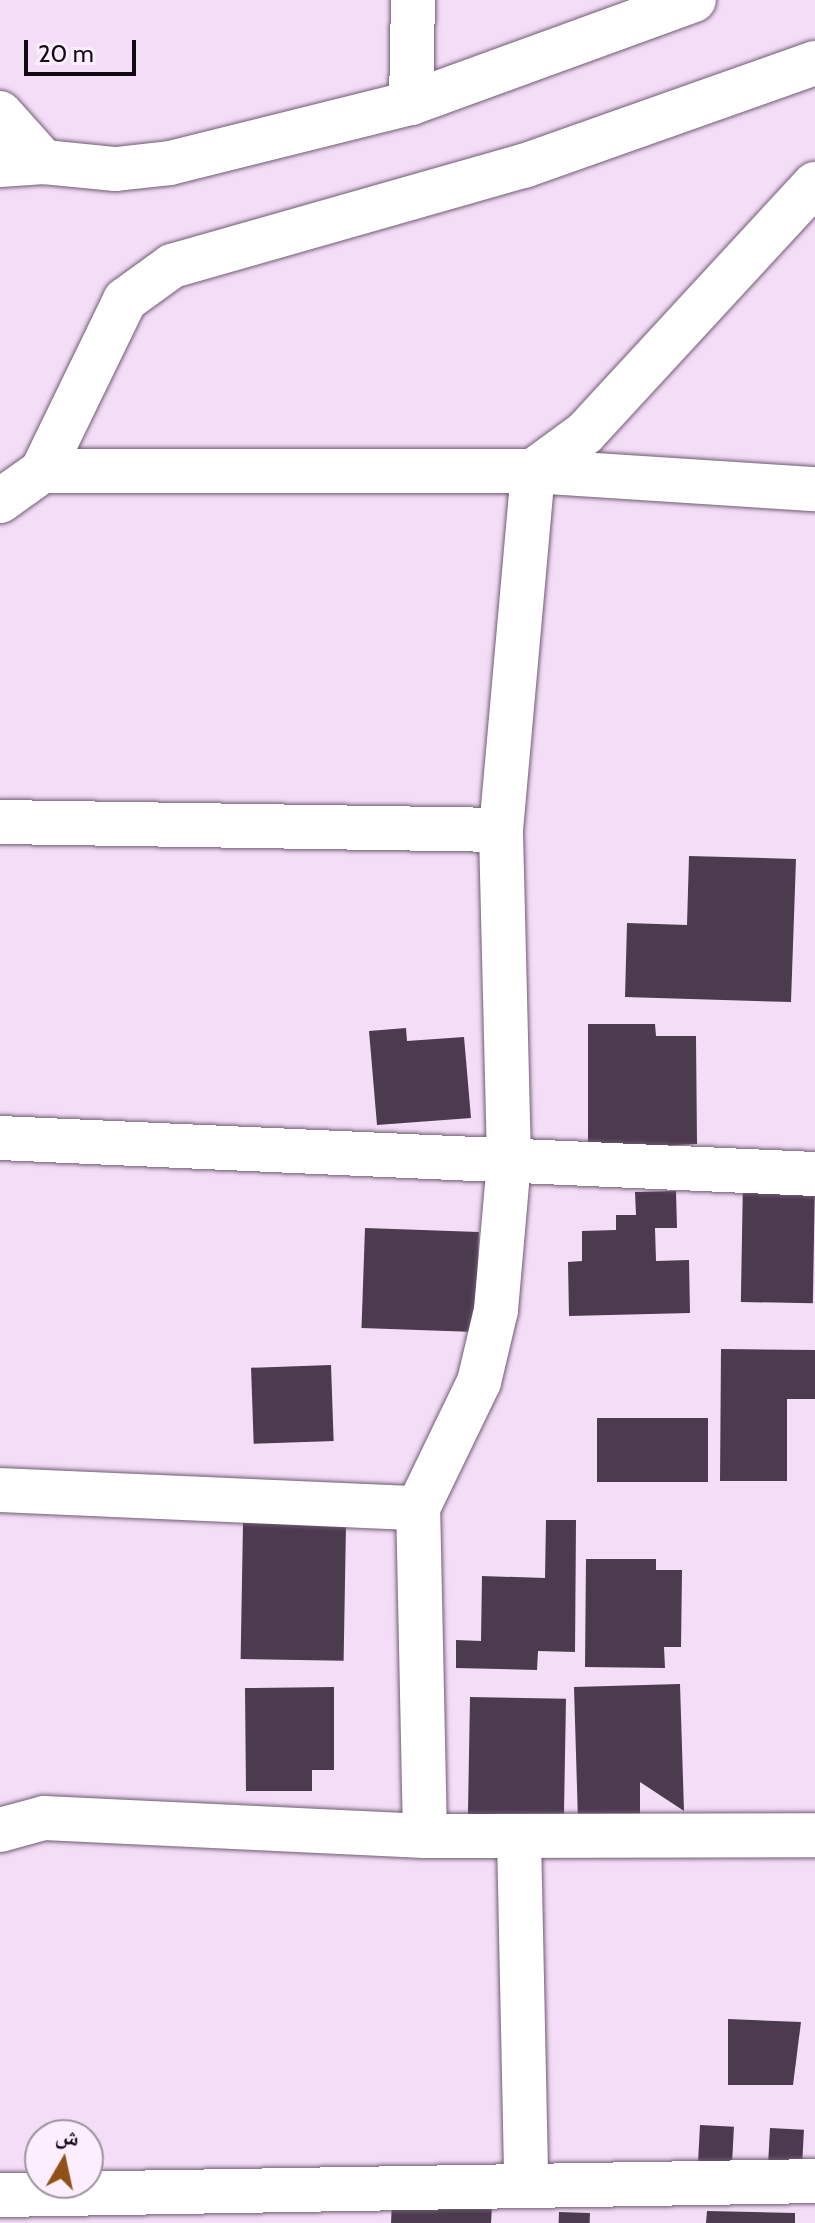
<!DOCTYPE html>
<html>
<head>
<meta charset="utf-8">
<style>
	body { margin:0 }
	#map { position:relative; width:815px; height:2223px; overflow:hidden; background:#f4ddf7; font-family:Cabin,"Noto Naskh Arabic",sans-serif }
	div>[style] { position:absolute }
	.building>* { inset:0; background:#4c3a4f; transform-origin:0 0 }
	.roads { filter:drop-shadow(0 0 2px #6f5c72) drop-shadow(0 0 2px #6f5c72) }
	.minor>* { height:44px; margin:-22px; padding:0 22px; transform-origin:22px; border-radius:22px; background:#fff }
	span { translate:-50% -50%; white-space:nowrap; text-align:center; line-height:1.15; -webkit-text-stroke:8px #fceefe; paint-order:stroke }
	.north { position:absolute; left:24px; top:2119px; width:80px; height:80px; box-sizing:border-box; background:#fceefe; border:2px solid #9e93a0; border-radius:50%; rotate:9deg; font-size:22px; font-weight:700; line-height:32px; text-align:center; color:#110a12 }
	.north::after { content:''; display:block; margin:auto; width:28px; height:36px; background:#8f5115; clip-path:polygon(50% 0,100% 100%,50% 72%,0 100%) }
	.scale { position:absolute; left:24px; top:40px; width:112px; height:36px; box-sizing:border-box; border:4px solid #110a12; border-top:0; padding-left:10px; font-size:24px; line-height:28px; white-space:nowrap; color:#110a12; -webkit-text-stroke:6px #fceefe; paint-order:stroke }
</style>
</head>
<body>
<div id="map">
	<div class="building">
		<i style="clip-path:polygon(689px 856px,796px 859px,791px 1002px,625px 997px,627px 923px,687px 925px)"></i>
		<i style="clip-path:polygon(588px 1024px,655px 1024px,656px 1036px,696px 1036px,697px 1144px,588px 1149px)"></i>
		<i style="clip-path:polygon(406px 1028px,407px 1041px,464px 1037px,471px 1118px,377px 1125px,369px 1031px)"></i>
		<i style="left:743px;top:1179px;width:72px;height:123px;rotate:1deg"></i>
		<i style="clip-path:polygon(676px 1191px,677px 1228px,655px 1228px,656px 1261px,689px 1260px,690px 1313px,569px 1316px,568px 1262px,582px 1261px,582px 1231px,616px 1230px,616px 1215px,636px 1215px,635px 1192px)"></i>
		<i style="left:365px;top:1228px;width:114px;height:100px;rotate:2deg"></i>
		<i style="clip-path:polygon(721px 1349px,815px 1350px,815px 1399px,787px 1399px,787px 1481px,720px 1481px)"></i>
		<i style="left:331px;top:1365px;width:76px;height:80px;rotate:88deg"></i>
		<i style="left:597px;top:1418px;width:111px;height:64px"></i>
		<i style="clip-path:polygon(546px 1520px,576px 1520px,575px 1652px,538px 1651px,537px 1670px,456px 1668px,456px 1640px,481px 1641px,482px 1576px,545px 1578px)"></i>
		<i style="left:243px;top:1523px;width:103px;height:136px;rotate:1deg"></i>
		<i style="clip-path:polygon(586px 1559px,656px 1559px,656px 1570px,682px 1570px,681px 1647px,664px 1647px,665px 1668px,585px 1667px)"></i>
		<i style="clip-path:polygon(680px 1684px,684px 1811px,640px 1782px,640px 1820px,578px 1821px,574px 1687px)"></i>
		<i style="clip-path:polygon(334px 1687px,334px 1770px,312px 1770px,312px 1791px,246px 1791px,245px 1688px)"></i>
		<i style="left:470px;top:1697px;width:96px;height:127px;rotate:1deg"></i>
		<i style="clip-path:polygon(728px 2019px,801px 2022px,793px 2085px,728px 2085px)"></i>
		<i style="left:700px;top:2125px;width:34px;height:38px;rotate:3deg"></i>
		<i style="left:770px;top:2128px;width:34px;height:38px;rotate:3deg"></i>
		<i style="clip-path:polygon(392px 2202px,492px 2206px,491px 2223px,391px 2223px)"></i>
		<i style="clip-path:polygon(707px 2211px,795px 2213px,795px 2223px,706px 2223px)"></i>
		<i style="left:559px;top:2212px;width:31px;height:11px;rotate:2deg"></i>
	</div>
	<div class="roads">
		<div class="minor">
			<i style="left:411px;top:103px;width:103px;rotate:-88.9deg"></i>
			<i style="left:0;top:113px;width:66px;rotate:48.1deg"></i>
			<i style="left:0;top:165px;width:44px;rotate:-3.9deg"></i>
			<i style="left:44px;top:162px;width:72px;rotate:5.6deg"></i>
			<i style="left:116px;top:169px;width:54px;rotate:-6.3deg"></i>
			<i style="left:170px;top:163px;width:248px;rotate:-14deg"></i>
			<i style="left:411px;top:103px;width:301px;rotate:-20deg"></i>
			<i style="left:42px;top:471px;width:491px"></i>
			<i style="left:533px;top:471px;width:283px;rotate:3.7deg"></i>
			<i style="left:0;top:501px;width:52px;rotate:-35.5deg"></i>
			<i style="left:42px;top:471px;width:190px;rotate:-64.1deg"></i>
			<i style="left:125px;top:300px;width:58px;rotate:-35.9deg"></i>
			<i style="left:172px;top:266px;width:366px;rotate:-15.9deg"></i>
			<i style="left:524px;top:166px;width:309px;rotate:-19.5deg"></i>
			<i style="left:0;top:822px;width:501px;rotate:0.91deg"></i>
			<i style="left:0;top:1138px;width:816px;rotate:2.53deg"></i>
			<i style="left:0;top:1490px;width:418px;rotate:2.5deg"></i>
			<i style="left:0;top:1830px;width:46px;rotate:-15.3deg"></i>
			<i style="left:44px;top:1818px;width:381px;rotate:2.7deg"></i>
			<i style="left:425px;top:1836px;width:390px;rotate:-0.1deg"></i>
			<i style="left:425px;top:1836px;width:328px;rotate:-91.2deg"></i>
			<i style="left:418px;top:1508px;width:140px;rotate:-64.2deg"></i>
			<i style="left:479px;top:1382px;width:74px;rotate:-76.7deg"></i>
			<i style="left:496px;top:1310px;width:151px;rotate:-85deg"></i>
			<i style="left:509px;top:1160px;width:330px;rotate:-91.4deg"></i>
			<i style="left:501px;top:830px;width:360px;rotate:-84.9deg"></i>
			<i style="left:533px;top:471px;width:64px;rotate:-36.2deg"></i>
			<i style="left:585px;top:433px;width:339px;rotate:-47.3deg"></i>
			<i style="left:519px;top:1837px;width:348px;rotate:88.8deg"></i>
			<i style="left:0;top:2195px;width:815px;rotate:-0.98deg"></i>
		</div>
	</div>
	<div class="north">ش</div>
	<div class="scale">20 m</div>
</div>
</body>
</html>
